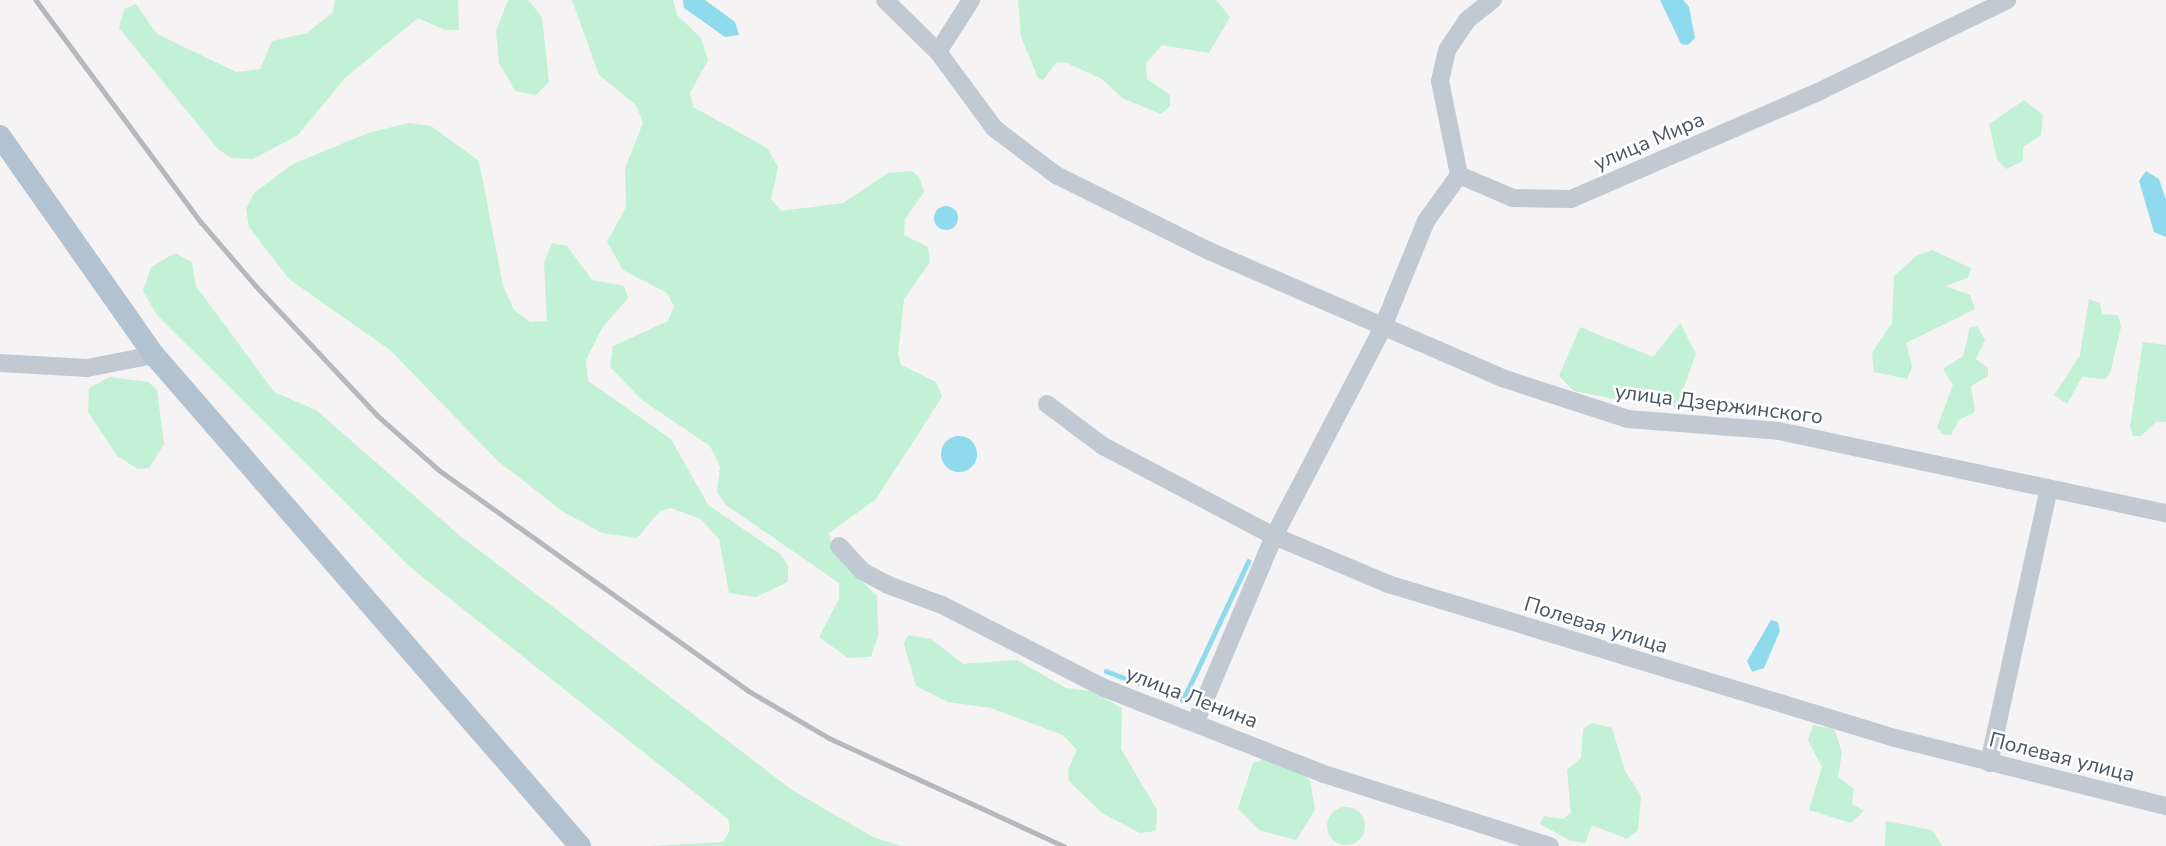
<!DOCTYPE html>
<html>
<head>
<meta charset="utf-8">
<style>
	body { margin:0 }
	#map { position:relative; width:2166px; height:846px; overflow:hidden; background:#f5f3f3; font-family:"Nunito Sans",sans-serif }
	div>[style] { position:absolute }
	.green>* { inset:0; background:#c3f1d5 }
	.round { border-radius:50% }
	.water>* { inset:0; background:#90daee }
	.stream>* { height:4.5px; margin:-2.25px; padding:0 2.25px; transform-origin:2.25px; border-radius:2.25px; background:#90daee }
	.minor>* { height:18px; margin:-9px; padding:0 9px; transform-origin:9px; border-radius:9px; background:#c1cad2 }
	.major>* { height:22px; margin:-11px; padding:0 11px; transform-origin:11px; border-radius:11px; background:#b3c2d1 }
	.rail>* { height:4.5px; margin:-2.25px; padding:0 2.25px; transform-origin:2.25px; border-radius:2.25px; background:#b5b8bd }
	span { translate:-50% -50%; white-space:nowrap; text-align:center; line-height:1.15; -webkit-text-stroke:5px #fff; paint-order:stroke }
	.street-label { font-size:21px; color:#4a5661 }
</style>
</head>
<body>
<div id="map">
	<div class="green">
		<i style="clip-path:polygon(335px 0,458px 0,459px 30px,445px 30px,418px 18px,346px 77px,298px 135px,253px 159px,231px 158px,218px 149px,119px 28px,124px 9px,136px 4px,157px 34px,236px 72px,260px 69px,272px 41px,307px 33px,333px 12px)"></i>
		<i style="clip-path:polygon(508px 0,528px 0,542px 17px,549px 82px,536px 95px,515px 91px,499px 63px,496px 31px)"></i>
		<i style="clip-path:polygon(572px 0,673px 0,677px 15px,701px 38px,708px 60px,690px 93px,693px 107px,767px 148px,778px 167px,771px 199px,781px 211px,843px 203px,888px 173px,912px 171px,919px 177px,924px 192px,905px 219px,904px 235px,928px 247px,930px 262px,904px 299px,898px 355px,901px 365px,936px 382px,942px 397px,876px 499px,829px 533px,835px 555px,877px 596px,878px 636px,871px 657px,848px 658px,819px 637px,839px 599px,839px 583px,726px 505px,717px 492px,720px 467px,710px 446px,642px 400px,610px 367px,613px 346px,668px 321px,674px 306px,667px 293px,623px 270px,607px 242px,626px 207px,625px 168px,643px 123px,636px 105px,599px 75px)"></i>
		<i style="clip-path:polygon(1216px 0,1230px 17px,1209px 53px,1162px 45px,1146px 63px,1147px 79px,1170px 95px,1170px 106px,1161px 114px,1122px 98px,1102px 79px,1067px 63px,1057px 62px,1043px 80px,1038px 78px,1021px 37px,1018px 0)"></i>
		<i style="clip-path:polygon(2024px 100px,2043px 115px,2041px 135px,2023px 147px,2023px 161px,2006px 169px,1997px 159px,1989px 124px)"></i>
		<i style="clip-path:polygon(409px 123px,431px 126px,479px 161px,503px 286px,514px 310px,530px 322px,547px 321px,544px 263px,552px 243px,567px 246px,592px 280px,624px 286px,628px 298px,602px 328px,586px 360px,588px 381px,671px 439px,708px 505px,780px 554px,788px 566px,788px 582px,756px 597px,729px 593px,719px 539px,701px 519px,671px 508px,660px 511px,637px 538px,602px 533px,562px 511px,498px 461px,390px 350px,289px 279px,249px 227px,246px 209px,254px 193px,293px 164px,368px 133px)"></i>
		<i style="clip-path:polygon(1932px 250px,1971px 268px,1968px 278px,1945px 286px,1970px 295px,1975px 309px,1906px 343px,1912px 367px,1907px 379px,1874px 372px,1872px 353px,1892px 323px,1894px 276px,1916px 256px)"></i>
		<i style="clip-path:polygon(175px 253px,192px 262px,196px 286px,274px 392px,316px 410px,459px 535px,792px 790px,873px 837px,901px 846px,651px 846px,723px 842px,730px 830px,728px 819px,410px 567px,157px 315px,143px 291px,151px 267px)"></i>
		<i style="clip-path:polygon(2089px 299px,2100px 303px,2102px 314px,2118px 315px,2121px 327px,2110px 374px,2105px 379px,2082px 377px,2067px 404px,2054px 395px,2080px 355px)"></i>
		<i style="clip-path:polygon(1680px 323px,1696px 354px,1676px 408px,1623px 391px,1614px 399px,1574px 391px,1559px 376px,1580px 327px,1653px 357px)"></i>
		<i style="clip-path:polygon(1977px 326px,1985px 340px,1976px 359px,1988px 368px,1988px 376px,1971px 386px,1975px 412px,1959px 420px,1951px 435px,1942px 434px,1937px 427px,1953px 385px,1943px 369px,1963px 356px,1970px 327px)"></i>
		<i style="clip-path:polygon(2143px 342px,2166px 345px,2166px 422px,2156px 422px,2141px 436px,2133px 436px,2130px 427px)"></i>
		<i style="clip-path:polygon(110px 377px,148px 382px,157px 390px,164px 444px,149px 468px,138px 469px,117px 456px,88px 412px,89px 388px)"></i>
		<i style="clip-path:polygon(908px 635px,931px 639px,963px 664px,1017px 660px,1066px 688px,1091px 691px,1122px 708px,1121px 749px,1157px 810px,1156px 831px,1140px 833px,1102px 813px,1069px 781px,1068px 769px,1077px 750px,1063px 735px,991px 708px,948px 702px,916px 686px,904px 644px)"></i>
		<i style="clip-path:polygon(1592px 723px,1612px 728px,1625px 771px,1641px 796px,1638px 830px,1627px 839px,1592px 825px,1585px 843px,1571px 841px,1540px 824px,1544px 816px,1563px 819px,1571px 813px,1567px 770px,1581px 758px,1583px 729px)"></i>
		<i style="clip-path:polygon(1813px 725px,1834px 729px,1842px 752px,1838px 777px,1854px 789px,1852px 804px,1864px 811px,1851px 823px,1809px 810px,1822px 767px,1808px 740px)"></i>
		<i style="clip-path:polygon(1264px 759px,1299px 770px,1310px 781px,1315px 810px,1296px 840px,1259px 830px,1238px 808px,1253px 763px)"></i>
		<i class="round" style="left:1327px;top:807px;width:38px;height:38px"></i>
		<i style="clip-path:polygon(1886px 821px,1932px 830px,1942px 846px,1885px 846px)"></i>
	</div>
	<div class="water">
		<i style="clip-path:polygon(683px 0,705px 0,735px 22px,739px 35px,725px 37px,684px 8px)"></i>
		<i style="clip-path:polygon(1660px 0,1683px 0,1689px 7px,1695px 38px,1688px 45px,1681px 44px)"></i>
		<i style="clip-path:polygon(2146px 171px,2159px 179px,2166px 200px,2166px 237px,2154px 232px,2139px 181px)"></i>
		<i class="round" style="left:934px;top:206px;width:24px;height:24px"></i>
		<i class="round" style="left:941px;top:436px;width:36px;height:36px"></i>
		<i style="clip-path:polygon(1771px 620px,1778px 622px,1780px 631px,1764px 668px,1752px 672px,1747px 661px)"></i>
	</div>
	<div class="stream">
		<i style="left:1106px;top:671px;width:82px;rotate:20.6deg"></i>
		<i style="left:1183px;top:700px;width:153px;rotate:-64.8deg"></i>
	</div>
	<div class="minor">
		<i style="left:885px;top:0;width:74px;rotate:44.5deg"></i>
		<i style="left:938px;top:52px;width:94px;rotate:53.6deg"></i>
		<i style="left:994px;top:128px;width:78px;rotate:37.2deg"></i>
		<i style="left:1056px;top:175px;width:171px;rotate:26.4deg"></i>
		<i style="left:1209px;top:251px;width:322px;rotate:23.4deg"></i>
		<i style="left:1505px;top:379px;width:129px;rotate:18deg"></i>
		<i style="left:1628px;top:419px;width:151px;rotate:4.5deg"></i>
		<i style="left:1779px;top:431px;width:396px;rotate:12deg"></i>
		<i style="left:938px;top:52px;width:62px;rotate:-57.6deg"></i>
		<i style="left:1459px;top:175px;width:96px;rotate:-101.4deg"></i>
		<i style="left:1440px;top:81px;width:32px;rotate:-77deg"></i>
		<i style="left:1447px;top:50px;width:36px;rotate:-56deg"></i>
		<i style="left:1467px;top:20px;width:33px;rotate:-38deg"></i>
		<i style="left:0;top:363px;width:87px;rotate:3.3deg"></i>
		<i style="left:87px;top:368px;width:68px;rotate:-11deg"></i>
		<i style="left:1047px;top:404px;width:70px;rotate:36.9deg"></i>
		<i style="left:1103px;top:446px;width:193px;rotate:27.8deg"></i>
		<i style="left:1274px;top:536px;width:124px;rotate:22.8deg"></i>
		<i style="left:1388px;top:584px;width:530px;rotate:16.9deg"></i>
		<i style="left:1895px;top:738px;width:279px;rotate:14.1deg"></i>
		<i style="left:839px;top:546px;width:34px;rotate:47deg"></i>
		<i style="left:862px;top:571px;width:30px;rotate:28deg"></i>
		<i style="left:888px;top:585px;width:58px;rotate:20.3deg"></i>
		<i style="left:942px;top:605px;width:180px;rotate:27.1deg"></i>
		<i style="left:1102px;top:687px;width:238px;rotate:21.4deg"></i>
		<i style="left:1324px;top:774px;width:237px;rotate:17.7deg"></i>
		<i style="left:1196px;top:721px;width:201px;rotate:-67.1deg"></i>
		<i style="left:1274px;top:536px;width:233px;rotate:-62.4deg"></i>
		<i style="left:1382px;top:329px;width:117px;rotate:-67.8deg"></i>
		<i style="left:1426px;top:221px;width:57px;rotate:-54.3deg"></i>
		<i style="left:1459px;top:175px;width:59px;rotate:23.1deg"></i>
		<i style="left:1513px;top:198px;width:58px;rotate:1deg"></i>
		<i style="left:1571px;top:199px;width:271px;rotate:-23.4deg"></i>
		<i style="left:1820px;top:91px;width:208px;rotate:-25.9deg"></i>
		<i style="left:1989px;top:763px;width:277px;rotate:-77.7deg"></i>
	</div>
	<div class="major">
		<i style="left:0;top:136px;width:268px;rotate:54.9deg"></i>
		<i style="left:154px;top:355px;width:650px;rotate:49.05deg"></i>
	</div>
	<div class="rail">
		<i style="left:36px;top:0;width:277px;rotate:53.4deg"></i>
		<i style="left:201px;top:222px;width:84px;rotate:49.3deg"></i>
		<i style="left:256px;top:286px;width:178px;rotate:46.8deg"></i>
		<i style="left:378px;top:416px;width:81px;rotate:41.5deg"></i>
		<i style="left:439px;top:470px;width:379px;rotate:35.5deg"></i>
		<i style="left:747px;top:690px;width:95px;rotate:30.3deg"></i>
		<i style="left:829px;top:738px;width:259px;rotate:24.7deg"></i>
	</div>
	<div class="street-label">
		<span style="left:1649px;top:141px;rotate:-23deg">улица Мира</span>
		<span style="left:1719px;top:404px;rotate:7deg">улица Дзержинского</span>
		<span style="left:1596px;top:625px;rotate:17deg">Полевая улица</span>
		<span style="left:1192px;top:697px;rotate:21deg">улица Ленина</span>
		<span style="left:2062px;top:757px;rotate:14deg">Полевая улица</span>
	</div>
</div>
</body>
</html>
